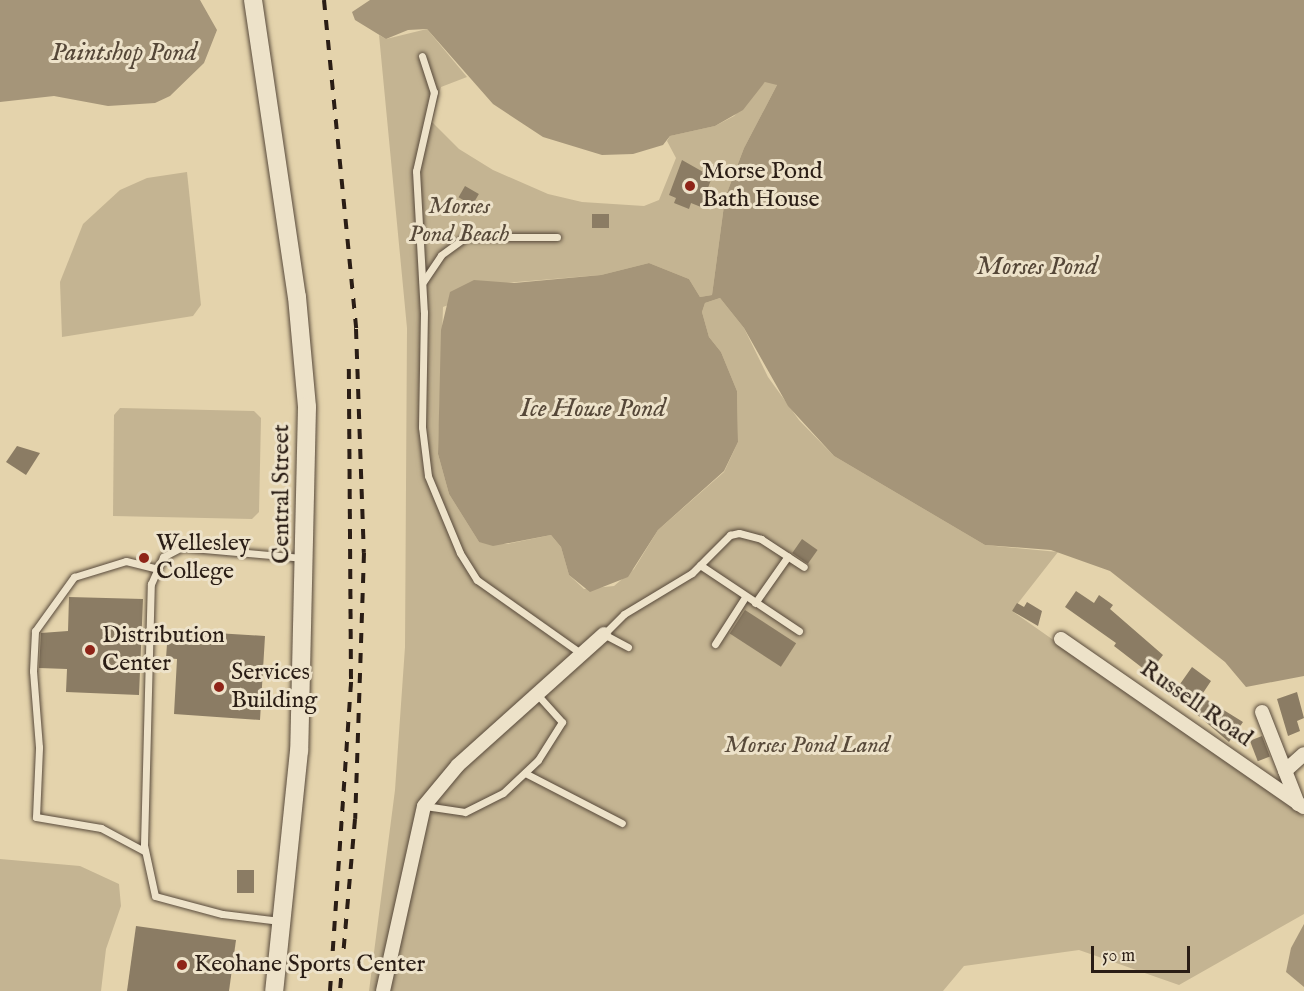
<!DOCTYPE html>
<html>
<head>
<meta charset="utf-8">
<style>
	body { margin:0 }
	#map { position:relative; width:1304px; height:991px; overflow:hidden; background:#e4d3ac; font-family:"IM FELL English",serif }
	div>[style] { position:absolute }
	.green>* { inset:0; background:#c4b492 }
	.water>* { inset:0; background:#a59579 }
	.building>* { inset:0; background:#8b7c64; transform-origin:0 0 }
	.roads { filter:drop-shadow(0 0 2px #584a3b) drop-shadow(0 0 2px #584a3b) }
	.lane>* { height:7px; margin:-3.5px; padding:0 3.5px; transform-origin:3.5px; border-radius:3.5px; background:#ede2c9 }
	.street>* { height:14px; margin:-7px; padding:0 7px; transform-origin:7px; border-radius:7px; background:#ede2c9 }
	.secondary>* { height:18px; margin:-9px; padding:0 9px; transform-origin:9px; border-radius:9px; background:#ede2c9 }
	.rail>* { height:4px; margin-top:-2px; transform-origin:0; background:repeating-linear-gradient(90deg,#2a1d15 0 10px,transparent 0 20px) }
	.dots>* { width:16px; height:16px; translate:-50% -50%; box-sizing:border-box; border:3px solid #ede2c9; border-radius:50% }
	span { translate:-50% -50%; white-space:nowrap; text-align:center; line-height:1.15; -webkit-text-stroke:6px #ede2c9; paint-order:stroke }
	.poi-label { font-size:24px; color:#2a1d15 }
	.left { translate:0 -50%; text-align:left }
	.park-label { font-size:24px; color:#584a3a; font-style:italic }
	.street-label { font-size:24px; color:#2a1d15 }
	.water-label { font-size:26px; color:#554738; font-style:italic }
	.scale { position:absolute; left:1091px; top:946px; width:99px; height:27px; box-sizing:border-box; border:3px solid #2a1d15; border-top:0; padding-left:8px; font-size:18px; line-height:21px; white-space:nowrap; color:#2a1d15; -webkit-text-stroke:4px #ede2c9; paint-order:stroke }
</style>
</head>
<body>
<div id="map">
	<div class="green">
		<i style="clip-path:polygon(427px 29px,467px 77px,441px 87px,432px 122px,459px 149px,493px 170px,548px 194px,582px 202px,644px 206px,659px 200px,676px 158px,667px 141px,670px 136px,715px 126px,734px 116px,765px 82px,771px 79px,777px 85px,744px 148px,725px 198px,712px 295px,700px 297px,689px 279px,649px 263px,601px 275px,506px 283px,443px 307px,438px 454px,449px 494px,479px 542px,507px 544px,551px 535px,561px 547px,569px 575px,584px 589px,614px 586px,634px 569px,658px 530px,724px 472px,738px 442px,737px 391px,721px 352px,709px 337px,702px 312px,705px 303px,720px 298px,744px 328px,768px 377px,799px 420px,834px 456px,985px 545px,1058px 552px,1012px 611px,1304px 816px,1304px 914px,1179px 985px,1079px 950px,964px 966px,943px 991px,369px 991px,395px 790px,405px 647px,407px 328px,379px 35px,386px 39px)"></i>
		<i style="clip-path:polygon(187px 172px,201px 305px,193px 316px,62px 337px,60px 282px,83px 224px,120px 190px,147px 178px)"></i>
		<i style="clip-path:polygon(120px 408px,254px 411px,261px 418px,259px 512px,252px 519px,113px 516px,114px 415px)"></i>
		<i style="clip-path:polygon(0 859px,80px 866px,119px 884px,121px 906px,106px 949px,101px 991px,0 991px)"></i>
	</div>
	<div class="water">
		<i style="clip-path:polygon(0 0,200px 0,217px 30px,204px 63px,170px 96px,155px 103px,108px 106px,54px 96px,0 102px)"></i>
		<i style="clip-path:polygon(370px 0,1304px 0,1304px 676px,1246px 687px,1225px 662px,1110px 571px,1051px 550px,985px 545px,834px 456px,788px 406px,744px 328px,720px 298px,705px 303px,702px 312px,709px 337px,721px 352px,737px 391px,738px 442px,724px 471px,658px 530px,628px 577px,590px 592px,569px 575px,561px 547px,551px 535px,493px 546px,479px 542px,449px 494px,438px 454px,441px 330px,450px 292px,474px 280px,514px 283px,601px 275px,649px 263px,689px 279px,700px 297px,712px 295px,725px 198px,744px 148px,777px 85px,765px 82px,743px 110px,715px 126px,670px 136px,663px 145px,633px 154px,602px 155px,543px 137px,493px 104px,427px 29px,408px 30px,386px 39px,355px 20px,352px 12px)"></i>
		<i style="clip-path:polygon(1304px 924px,1304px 987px,1286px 972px,1291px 948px)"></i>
	</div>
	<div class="building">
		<i style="clip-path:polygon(682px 160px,712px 177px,701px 207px,691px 203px,689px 209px,674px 203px,676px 198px,669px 195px)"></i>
		<i style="left:465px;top:186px;width:16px;height:13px;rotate:30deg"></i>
		<i style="left:592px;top:214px;width:17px;height:14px"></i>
		<i style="clip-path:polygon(17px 446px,40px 453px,26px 475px,6px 462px)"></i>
		<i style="left:802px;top:539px;width:19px;height:17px;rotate:35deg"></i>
		<i style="clip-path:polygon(1076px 591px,1094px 603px,1099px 595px,1113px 605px,1110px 609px,1163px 655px,1149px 673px,1114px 646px,1116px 643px,1065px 607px)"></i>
		<i style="clip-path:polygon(69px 597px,143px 599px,139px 695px,66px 692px,67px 669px,39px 668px,41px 633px,68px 631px)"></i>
		<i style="clip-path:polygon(1027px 602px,1042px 611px,1038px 626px,1012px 611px,1017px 603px,1024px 607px)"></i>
		<i style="left:745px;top:610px;width:61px;height:28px;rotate:33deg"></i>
		<i style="clip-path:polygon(168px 630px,265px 636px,260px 720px,174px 714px,177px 659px,166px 658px)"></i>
		<i style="clip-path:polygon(1192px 667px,1211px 681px,1201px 696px,1243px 722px,1229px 742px,1173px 694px)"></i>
		<i style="clip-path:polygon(1297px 692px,1304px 718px,1297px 721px,1300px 731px,1288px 736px,1277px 699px)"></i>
		<i style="left:1262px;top:736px;width:22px;height:13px;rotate:69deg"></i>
		<i style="left:237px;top:870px;width:17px;height:23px"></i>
		<i style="clip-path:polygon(136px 926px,236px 940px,229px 991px,127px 991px)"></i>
	</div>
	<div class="roads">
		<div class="lane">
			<i style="left:422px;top:56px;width:38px;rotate:72deg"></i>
			<i style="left:434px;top:92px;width:81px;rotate:102.8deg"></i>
			<i style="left:416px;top:171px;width:141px;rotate:86.8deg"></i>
			<i style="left:424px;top:312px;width:115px;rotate:91deg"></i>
			<i style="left:422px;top:427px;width:49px;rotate:83deg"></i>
			<i style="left:428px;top:476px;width:83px;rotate:67.4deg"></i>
			<i style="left:460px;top:553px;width:32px;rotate:58deg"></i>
			<i style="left:477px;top:580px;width:128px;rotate:35.2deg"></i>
			<i style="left:423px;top:282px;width:32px;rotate:-56deg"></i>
			<i style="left:441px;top:255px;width:31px;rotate:-36deg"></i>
			<i style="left:466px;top:237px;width:91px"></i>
			<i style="left:700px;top:565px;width:119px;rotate:33.7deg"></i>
			<i style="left:755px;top:603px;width:57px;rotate:-54.9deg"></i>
			<i style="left:715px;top:644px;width:56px;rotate:-57.4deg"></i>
			<i style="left:628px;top:647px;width:27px;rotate:-152deg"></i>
			<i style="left:604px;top:634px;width:28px;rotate:-45deg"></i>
			<i style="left:624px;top:614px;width:79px;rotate:-31.1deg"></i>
			<i style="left:692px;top:573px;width:54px;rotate:-45deg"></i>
			<i style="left:730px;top:535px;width:9px;rotate:-13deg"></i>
			<i style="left:739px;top:533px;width:23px;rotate:15deg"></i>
			<i style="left:761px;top:539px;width:51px;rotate:33.1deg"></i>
			<i style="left:525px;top:773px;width:109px;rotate:27.3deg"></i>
			<i style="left:425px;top:806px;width:40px;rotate:8.5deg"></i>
			<i style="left:465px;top:812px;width:42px;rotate:-26.6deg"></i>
			<i style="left:503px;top:793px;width:48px;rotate:-43.3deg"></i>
			<i style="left:538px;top:760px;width:45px;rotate:-57.7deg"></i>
			<i style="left:562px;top:722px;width:36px;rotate:-132deg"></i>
			<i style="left:144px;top:851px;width:49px;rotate:-151.9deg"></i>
			<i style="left:101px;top:828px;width:66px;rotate:-170.4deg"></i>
			<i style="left:36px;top:817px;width:70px;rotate:-87.5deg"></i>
			<i style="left:39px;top:747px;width:76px;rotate:-94.5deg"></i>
			<i style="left:33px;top:671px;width:40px;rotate:-87.1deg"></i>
			<i style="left:35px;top:631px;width:67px;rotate:-54.2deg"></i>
			<i style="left:74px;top:577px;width:54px;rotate:-17.1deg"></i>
			<i style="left:126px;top:561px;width:29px;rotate:14deg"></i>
			<i style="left:280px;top:921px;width:58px;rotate:-173.1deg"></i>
			<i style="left:222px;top:914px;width:69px;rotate:-165deg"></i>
			<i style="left:155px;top:896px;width:52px;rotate:-102.2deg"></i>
			<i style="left:144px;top:845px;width:261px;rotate:-88.5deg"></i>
			<i style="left:151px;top:584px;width:30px;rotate:-66deg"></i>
			<i style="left:163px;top:557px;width:21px;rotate:-28deg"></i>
			<i style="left:182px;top:547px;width:122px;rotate:5.2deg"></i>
		</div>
		<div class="street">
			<i style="left:1061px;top:639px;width:295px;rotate:34.7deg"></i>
			<i style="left:1262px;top:712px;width:99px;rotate:68.6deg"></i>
			<i style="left:1285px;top:771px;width:25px;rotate:-42deg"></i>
			<i style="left:383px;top:991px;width:189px;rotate:-77.5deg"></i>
			<i style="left:424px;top:806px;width:53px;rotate:-50.3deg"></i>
			<i style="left:458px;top:765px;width:196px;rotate:-41.9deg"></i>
		</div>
		<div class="secondary">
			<i style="left:253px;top:0;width:300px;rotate:81.6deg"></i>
			<i style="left:297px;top:297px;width:110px;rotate:84.8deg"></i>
			<i style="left:307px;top:407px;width:344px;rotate:91.3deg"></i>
			<i style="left:299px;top:751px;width:241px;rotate:95.9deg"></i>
		</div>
	</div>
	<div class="rail">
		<i style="left:324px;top:0;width:331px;rotate:84.4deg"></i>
		<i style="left:356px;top:329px;width:224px;rotate:88deg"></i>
		<i style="left:364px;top:553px;width:266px;rotate:91.9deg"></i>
		<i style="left:355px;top:819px;width:173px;rotate:95deg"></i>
		<i style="left:330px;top:991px;width:313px;rotate:-86.1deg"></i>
		<i style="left:351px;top:679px;width:314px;rotate:-90.4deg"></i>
	</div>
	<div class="dots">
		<i style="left:690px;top:186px;background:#8f2418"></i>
		<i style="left:144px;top:558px;background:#8f2418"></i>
		<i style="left:90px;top:650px;background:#8f2418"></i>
		<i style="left:219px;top:687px;background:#8f2418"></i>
		<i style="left:182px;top:965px;background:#8f2418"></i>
	</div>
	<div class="poi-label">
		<span class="left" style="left:702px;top:186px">Morse Pond<br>Bath House</span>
		<span class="left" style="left:156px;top:558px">Wellesley<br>College</span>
		<span class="left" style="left:102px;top:650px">Distribution<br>Center</span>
		<span class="left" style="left:231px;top:687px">Services<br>Building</span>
		<span class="left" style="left:194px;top:965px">Keohane Sports Center</span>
	</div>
	<div class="park-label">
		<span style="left:459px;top:221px">Morses<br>Pond Beach</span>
		<span style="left:807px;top:746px">Morses Pond Land</span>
	</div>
	<div class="street-label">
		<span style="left:282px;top:494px;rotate:-90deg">Central Street</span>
		<span style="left:1196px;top:704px;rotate:35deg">Russell Road</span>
	</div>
	<div class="water-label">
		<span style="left:124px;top:53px">Paintshop Pond</span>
		<span style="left:1037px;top:267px">Morses Pond</span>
		<span style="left:593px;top:409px">Ice House Pond</span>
	</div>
	<div class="scale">50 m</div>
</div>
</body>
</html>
